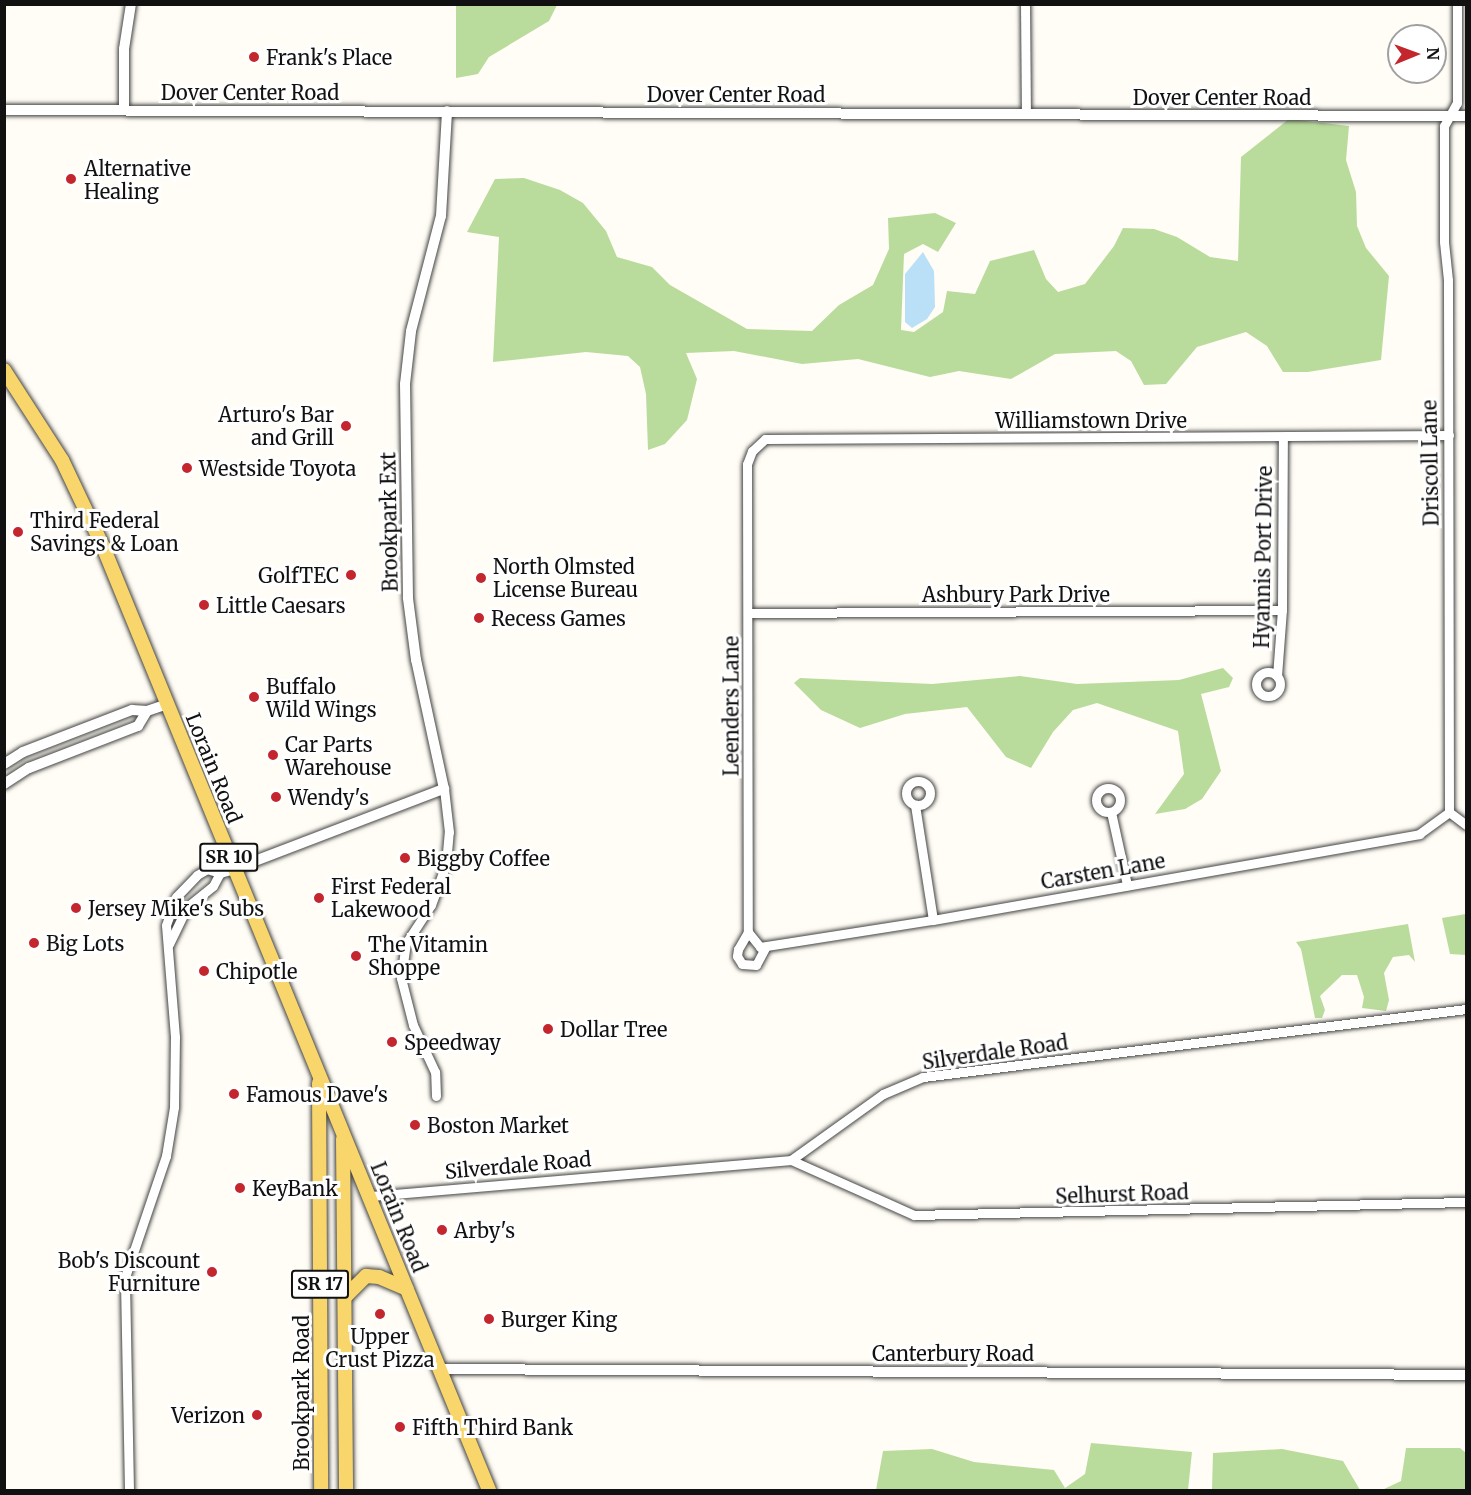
<!DOCTYPE html>
<html>
<head>
<meta charset="utf-8">
<style>
	body { margin:0 }
	#map { position:relative; width:1471px; height:1495px; overflow:hidden; background:#fffdf5; font-family:Merriweather,serif }
	div>[style] { position:absolute }
	.forest>* { inset:0; background:#b9dc9c }
	.water>* { inset:0; background:#b9e0f7 }
	.roads { filter:drop-shadow(0 0 2px #444) drop-shadow(0 0 2px #444) }
	.minor>* { height:9px; margin:-4.5px; padding:0 4.5px; transform-origin:4.5px; border-radius:4.5px; background:#fff }
	.minor>.ring { margin:-4.5px; padding:0; box-sizing:content-box; background:none; border:9px solid #fff; border-radius:50% }
	.tertiary>* { height:10px; margin:-5px; padding:0 5px; transform-origin:5px; border-radius:5px; background:#fff }
	.primary>* { height:14px; margin:-7px; padding:0 7px; transform-origin:7px; border-radius:7px; background:#f9d66b }
	.dots>* { width:16px; height:16px; translate:-50% -50%; box-sizing:border-box; border:3px solid #fff; border-radius:50% }
	span { translate:-50% -50%; white-space:nowrap; text-align:center; line-height:1.15; -webkit-text-stroke:6px #fff; paint-order:stroke }
	.shield-label span { padding:2px 4px; background:#fff; border:2px solid; border-radius:4px; -webkit-text-stroke-width:0 }
	.shield-label { font-size:18px; color:#111; font-weight:700 }
	.poi-label { font-size:20px; color:#111 }
	.left { translate:0 -50%; text-align:left }
	.right { translate:-100% -50%; text-align:right }
	.street-label { font-size:20px; color:#111 }
	.frame { position:absolute; inset:0; border:6px solid #111; pointer-events:none }
	.north { position:absolute; left:1387px; top:24px; width:60px; height:60px; box-sizing:border-box; background:#fff; border:2px solid #a0a0a0; border-radius:50%; rotate:89deg; font-size:16px; font-weight:700; line-height:24px; text-align:center; color:#111 }
	.north::after { content:''; display:block; margin:auto; width:21px; height:27px; background:#c4262e; clip-path:polygon(50% 0,100% 100%,50% 72%,0 100%) }
</style>
</head>
<body>
<div id="map">
	<div class="forest">
		<i style="clip-path:polygon(456px 5px,456px 4px,557px 5px,549px 21px,489px 57px,478px 74px,456px 78px)"></i>
		<i style="clip-path:polygon(1289px 119px,1349px 126px,1346px 160px,1356px 192px,1357px 226px,1366px 248px,1389px 276px,1381px 360px,1308px 372px,1283px 372px,1267px 346px,1246px 332px,1197px 347px,1166px 384px,1144px 385px,1131px 361px,1116px 351px,1055px 354px,1011px 379px,959px 371px,930px 377px,858px 359px,802px 364px,734px 351px,686px 353px,697px 379px,687px 420px,665px 444px,648px 450px,646px 394px,640px 367px,628px 356px,586px 352px,493px 362px,499px 237px,467px 232px,495px 179px,524px 178px,560px 190px,583px 203px,606px 231px,617px 257px,652px 267px,670px 285px,747px 329px,812px 331px,839px 305px,873px 285px,889px 249px,888px 218px,935px 213px,956px 223px,938px 252px,923px 244px,904px 254px,901px 330px,914px 332px,943px 312px,947px 291px,975px 294px,990px 261px,1034px 250px,1046px 279px,1058px 292px,1085px 284px,1114px 246px,1123px 228px,1154px 229px,1177px 237px,1210px 257px,1238px 261px,1241px 157px)"></i>
		<i style="clip-path:polygon(1223px 668px,1233px 678px,1229px 687px,1201px 694px,1221px 771px,1202px 799px,1185px 809px,1155px 814px,1184px 774px,1178px 731px,1097px 703px,1073px 710px,1053px 732px,1031px 768px,1006px 757px,967px 707px,905px 714px,860px 728px,821px 710px,794px 683px,800px 678px,932px 684px,1020px 676px,1077px 684px,1179px 680px)"></i>
		<i style="clip-path:polygon(1466px 914px,1466px 955px,1450px 954px,1442px 918px)"></i>
		<i style="clip-path:polygon(1408px 924px,1415px 962px,1409px 955px,1393px 957px,1384px 973px,1389px 1000px,1386px 1011px,1362px 1008px,1364px 997px,1357px 975px,1342px 975px,1320px 996px,1325px 1010px,1322px 1018px,1315px 1018px,1301px 949px,1296px 942px)"></i>
		<i style="clip-path:polygon(1091px 1443px,1192px 1452px,1188px 1490px,876px 1490px,883px 1451px,932px 1449px,974px 1462px,1054px 1470px,1065px 1488px,1085px 1474px)"></i>
		<i style="clip-path:polygon(1406px 1448px,1460px 1448px,1466px 1453px,1466px 1490px,1382px 1490px,1401px 1481px)"></i>
		<i style="clip-path:polygon(1282px 1449px,1343px 1461px,1360px 1490px,1212px 1490px,1213px 1453px)"></i>
	</div>
	<div class="water">
		<i style="clip-path:polygon(923px 252px,934px 271px,935px 307px,927px 319px,912px 328px,905px 322px,905px 274px)"></i>
	</div>
	<div class="roads">
		<div class="minor">
			<i style="left:1025px;top:4px;width:108px;rotate:89.5deg"></i>
			<i style="left:1449px;top:435px;width:684px;rotate:179.66deg"></i>
			<i style="left:765px;top:439px;width:18px;rotate:137deg"></i>
			<i style="left:752px;top:451px;width:14px;rotate:111deg"></i>
			<i style="left:747px;top:464px;width:468px;rotate:89.9deg"></i>
			<i style="left:748px;top:932px;width:19px;rotate:51deg"></i>
			<i style="left:760px;top:947px;width:175px;rotate:-8.9deg"></i>
			<i style="left:933px;top:920px;width:494px;rotate:-10deg"></i>
			<i style="left:1419px;top:834px;width:37px;rotate:-36deg"></i>
			<i style="left:749px;top:613px;width:533px;rotate:-0.32deg"></i>
			<i class="ring" style="left:1256px;top:672px;width:15px;height:15px"></i>
			<i style="left:1277px;top:676px;width:66px;rotate:-85.7deg"></i>
			<i style="left:1282px;top:610px;width:172px;rotate:-89.7deg"></i>
			<i class="ring" style="left:906px;top:781px;width:15px;height:15px"></i>
			<i class="ring" style="left:1096px;top:788px;width:15px;height:15px"></i>
			<i style="left:915px;top:805px;width:116px;rotate:81.1deg"></i>
			<i style="left:1111px;top:812px;width:75px;rotate:77.6deg"></i>
			<i style="left:1449px;top:812px;width:532px;rotate:-90.11deg"></i>
			<i style="left:1448px;top:280px;width:39px;rotate:-96deg"></i>
			<i style="left:1444px;top:241px;width:115px;rotate:-90deg"></i>
			<i style="left:1444px;top:126px;width:26px;rotate:-61deg"></i>
			<i style="left:1457px;top:103px;width:99px;rotate:-90deg"></i>
			<i style="left:1449px;top:812px;width:21px;rotate:37deg"></i>
			<i style="left:748px;top:932px;width:20px;rotate:120deg"></i>
			<i style="left:738px;top:949px;width:7px;rotate:98deg"></i>
			<i style="left:737px;top:956px;width:9px;rotate:58deg"></i>
			<i style="left:742px;top:964px;width:14px;rotate:4deg"></i>
			<i style="left:756px;top:965px;width:21px;rotate:-62deg"></i>
			<i style="left:169px;top:944px;width:41px;rotate:-64.1deg"></i>
			<i style="left:187px;top:907px;width:33px;rotate:-39deg"></i>
			<i style="left:213px;top:886px;width:15px;rotate:-62deg"></i>
			<i style="left:436px;top:1096px;width:24px;rotate:-92deg"></i>
			<i style="left:435px;top:1072px;width:52px;rotate:-115.1deg"></i>
			<i style="left:413px;top:1025px;width:49px;rotate:-104.3deg"></i>
			<i style="left:401px;top:978px;width:35px;rotate:-82deg"></i>
			<i style="left:406px;top:943px;width:45px;rotate:-56.7deg"></i>
			<i style="left:431px;top:905px;width:44px;rotate:-69.9deg"></i>
			<i style="left:446px;top:864px;width:32px;rotate:-85deg"></i>
			<i style="left:449px;top:832px;width:43px;rotate:-96.6deg"></i>
			<i style="left:791px;top:1160px;width:135px;rotate:24.1deg"></i>
			<i style="left:914px;top:1215px;width:552px;rotate:-1.35deg"></i>
			<i style="left:371px;top:1196px;width:422px;rotate:-4.9deg"></i>
			<i style="left:791px;top:1160px;width:113px;rotate:-35.7deg"></i>
			<i style="left:883px;top:1094px;width:43px;rotate:-23deg"></i>
			<i style="left:923px;top:1077px;width:547px;rotate:-7.14deg"></i>
			<i style="left:129px;top:1490px;width:213px;rotate:-91.1deg"></i>
			<i style="left:125px;top:1277px;width:128px;rotate:-71.3deg"></i>
			<i style="left:166px;top:1156px;width:50px;rotate:-80.7deg"></i>
			<i style="left:174px;top:1107px;width:70px;rotate:-89.2deg"></i>
			<i style="left:175px;top:1037px;width:112px;rotate:-94.6deg"></i>
			<i style="left:166px;top:925px;width:30px;rotate:-70deg"></i>
			<i style="left:176px;top:897px;width:30px;rotate:-46deg"></i>
			<i style="left:197px;top:875px;width:12px;rotate:-31deg"></i>
			<i style="left:207px;top:869px;width:14px;rotate:17deg"></i>
			<i style="left:220px;top:873px;width:15px;rotate:-16deg"></i>
		</div>
		<div class="tertiary">
			<i style="left:124px;top:109px;width:60px;rotate:-90deg"></i>
			<i style="left:124px;top:49px;width:46px;rotate:-81.2deg"></i>
			<i style="left:4px;top:110px;width:1462px;rotate:0.24deg"></i>
			<i style="left:4px;top:764px;width:22px;rotate:-32deg"></i>
			<i style="left:23px;top:752px;width:117px;rotate:-21.1deg"></i>
			<i style="left:132px;top:710px;width:15px;rotate:4deg"></i>
			<i style="left:147px;top:711px;width:21px;rotate:-19deg"></i>
			<i style="left:4px;top:784px;width:30px;rotate:-33deg"></i>
			<i style="left:29px;top:768px;width:117px;rotate:-21.1deg"></i>
			<i style="left:138px;top:726px;width:17px;rotate:-59deg"></i>
			<i style="left:234px;top:869px;width:225px;rotate:-20.9deg"></i>
			<i style="left:444px;top:789px;width:132px;rotate:-102.2deg"></i>
			<i style="left:416px;top:660px;width:63px;rotate:-97.4deg"></i>
			<i style="left:408px;top:598px;width:214px;rotate:-90.8deg"></i>
			<i style="left:405px;top:384px;width:53px;rotate:-83.5deg"></i>
			<i style="left:411px;top:331px;width:119px;rotate:-75.4deg"></i>
			<i style="left:441px;top:216px;width:105px;rotate:-86.7deg"></i>
			<i style="left:438px;top:1369px;width:1028px;rotate:0.33deg"></i>
		</div>
		<div class="primary">
			<i style="left:4px;top:370px;width:107px;rotate:57.2deg"></i>
			<i style="left:62px;top:460px;width:98px;rotate:64.7deg"></i>
			<i style="left:104px;top:549px;width:1017px;rotate:67.75deg"></i>
			<i style="left:319px;top:1083px;width:407px;rotate:89.7deg"></i>
			<i style="left:343px;top:1139px;width:351px;rotate:89.5deg"></i>
			<i style="left:345px;top:1297px;width:30px;rotate:-45deg"></i>
			<i style="left:366px;top:1276px;width:13px;rotate:4deg"></i>
			<i style="left:379px;top:1277px;width:30px;rotate:23deg"></i>
		</div>
	</div>
	<div class="dots">
		<i style="left:254px;top:57px;background:#c4262e"></i>
		<i style="left:71px;top:179px;background:#c4262e"></i>
		<i style="left:346px;top:426px;background:#c4262e"></i>
		<i style="left:187px;top:468px;background:#c4262e"></i>
		<i style="left:18px;top:532px;background:#c4262e"></i>
		<i style="left:351px;top:575px;background:#c4262e"></i>
		<i style="left:481px;top:578px;background:#c4262e"></i>
		<i style="left:204px;top:605px;background:#c4262e"></i>
		<i style="left:479px;top:618px;background:#c4262e"></i>
		<i style="left:254px;top:697px;background:#c4262e"></i>
		<i style="left:273px;top:755px;background:#c4262e"></i>
		<i style="left:276px;top:797px;background:#c4262e"></i>
		<i style="left:405px;top:858px;background:#c4262e"></i>
		<i style="left:319px;top:898px;background:#c4262e"></i>
		<i style="left:76px;top:908px;background:#c4262e"></i>
		<i style="left:34px;top:943px;background:#c4262e"></i>
		<i style="left:356px;top:956px;background:#c4262e"></i>
		<i style="left:204px;top:971px;background:#c4262e"></i>
		<i style="left:548px;top:1029px;background:#c4262e"></i>
		<i style="left:392px;top:1042px;background:#c4262e"></i>
		<i style="left:234px;top:1094px;background:#c4262e"></i>
		<i style="left:415px;top:1125px;background:#c4262e"></i>
		<i style="left:240px;top:1188px;background:#c4262e"></i>
		<i style="left:442px;top:1230px;background:#c4262e"></i>
		<i style="left:212px;top:1272px;background:#c4262e"></i>
		<i style="left:380px;top:1314px;background:#c4262e"></i>
		<i style="left:489px;top:1319px;background:#c4262e"></i>
		<i style="left:257px;top:1415px;background:#c4262e"></i>
		<i style="left:400px;top:1427px;background:#c4262e"></i>
	</div>
	<div class="shield-label">
		<span style="left:229px;top:857px">SR 10</span>
		<span style="left:320px;top:1284px">SR 17</span>
	</div>
	<div class="poi-label">
		<span class="left" style="left:266px;top:57px">Frank's Place</span>
		<span class="left" style="left:84px;top:180px">Alternative<br>Healing</span>
		<span class="right" style="left:334px;top:426px">Arturo's Bar<br>and Grill</span>
		<span class="left" style="left:199px;top:468px">Westside Toyota</span>
		<span class="left" style="left:30px;top:532px">Third Federal<br>Savings &amp; Loan</span>
		<span class="left" style="left:493px;top:578px">North Olmsted<br>License Bureau</span>
		<span class="right" style="left:339px;top:575px">GolfTEC</span>
		<span class="left" style="left:216px;top:605px">Little Caesars</span>
		<span class="left" style="left:491px;top:618px">Recess Games</span>
		<span class="left" style="left:266px;top:698px">Buffalo<br>Wild Wings</span>
		<span class="left" style="left:285px;top:756px">Car Parts<br>Warehouse</span>
		<span class="left" style="left:288px;top:797px">Wendy's</span>
		<span class="left" style="left:417px;top:858px">Biggby Coffee</span>
		<span class="left" style="left:331px;top:898px">First Federal<br>Lakewood</span>
		<span class="left" style="left:88px;top:908px">Jersey Mike's Subs</span>
		<span class="left" style="left:46px;top:943px">Big Lots</span>
		<span class="left" style="left:368px;top:956px">The Vitamin<br>Shoppe</span>
		<span class="left" style="left:216px;top:971px">Chipotle</span>
		<span class="left" style="left:560px;top:1029px">Dollar Tree</span>
		<span class="left" style="left:404px;top:1042px">Speedway</span>
		<span class="left" style="left:246px;top:1094px">Famous Dave's</span>
		<span class="left" style="left:427px;top:1125px">Boston Market</span>
		<span class="left" style="left:252px;top:1188px">KeyBank</span>
		<span class="left" style="left:454px;top:1230px">Arby's</span>
		<span class="right" style="left:200px;top:1272px">Bob's Discount<br>Furniture</span>
		<span class="left" style="left:501px;top:1319px">Burger King</span>
		<span style="left:380px;top:1348px">Upper<br>Crust Pizza</span>
		<span class="right" style="left:245px;top:1415px">Verizon</span>
		<span class="left" style="left:412px;top:1427px">Fifth Third Bank</span>
	</div>
	<div class="street-label">
		<span style="left:250px;top:92px">Dover Center Road</span>
		<span style="left:736px;top:94px">Dover Center Road</span>
		<span style="left:1222px;top:97px">Dover Center Road</span>
		<span style="left:1091px;top:420px">Williamstown Drive</span>
		<span style="left:1430px;top:463px;rotate:-91deg">Driscoll Lane</span>
		<span style="left:389px;top:522px;rotate:-91deg">Brookpark Ext</span>
		<span style="left:1263px;top:557px;rotate:-89deg">Hyannis Port Drive</span>
		<span style="left:1016px;top:594px">Ashbury Park Drive</span>
		<span style="left:731px;top:706px;rotate:-90deg">Leenders Lane</span>
		<span style="left:214px;top:768px;rotate:68deg">Lorain Road</span>
		<span style="left:1103px;top:871px;rotate:-10deg">Carsten Lane</span>
		<span style="left:995px;top:1052px;rotate:-8deg">Silverdale Road</span>
		<span style="left:518px;top:1165px;rotate:-5deg">Silverdale Road</span>
		<span style="left:1122px;top:1194px;rotate:-2deg">Selhurst Road</span>
		<span style="left:399px;top:1217px;rotate:68deg">Lorain Road</span>
		<span style="left:953px;top:1353px">Canterbury Road</span>
		<span style="left:301px;top:1393px;rotate:-90deg">Brookpark Road</span>
	</div>
	<div class="frame"></div>
	<div class="north">N</div>
</div>
</body>
</html>
